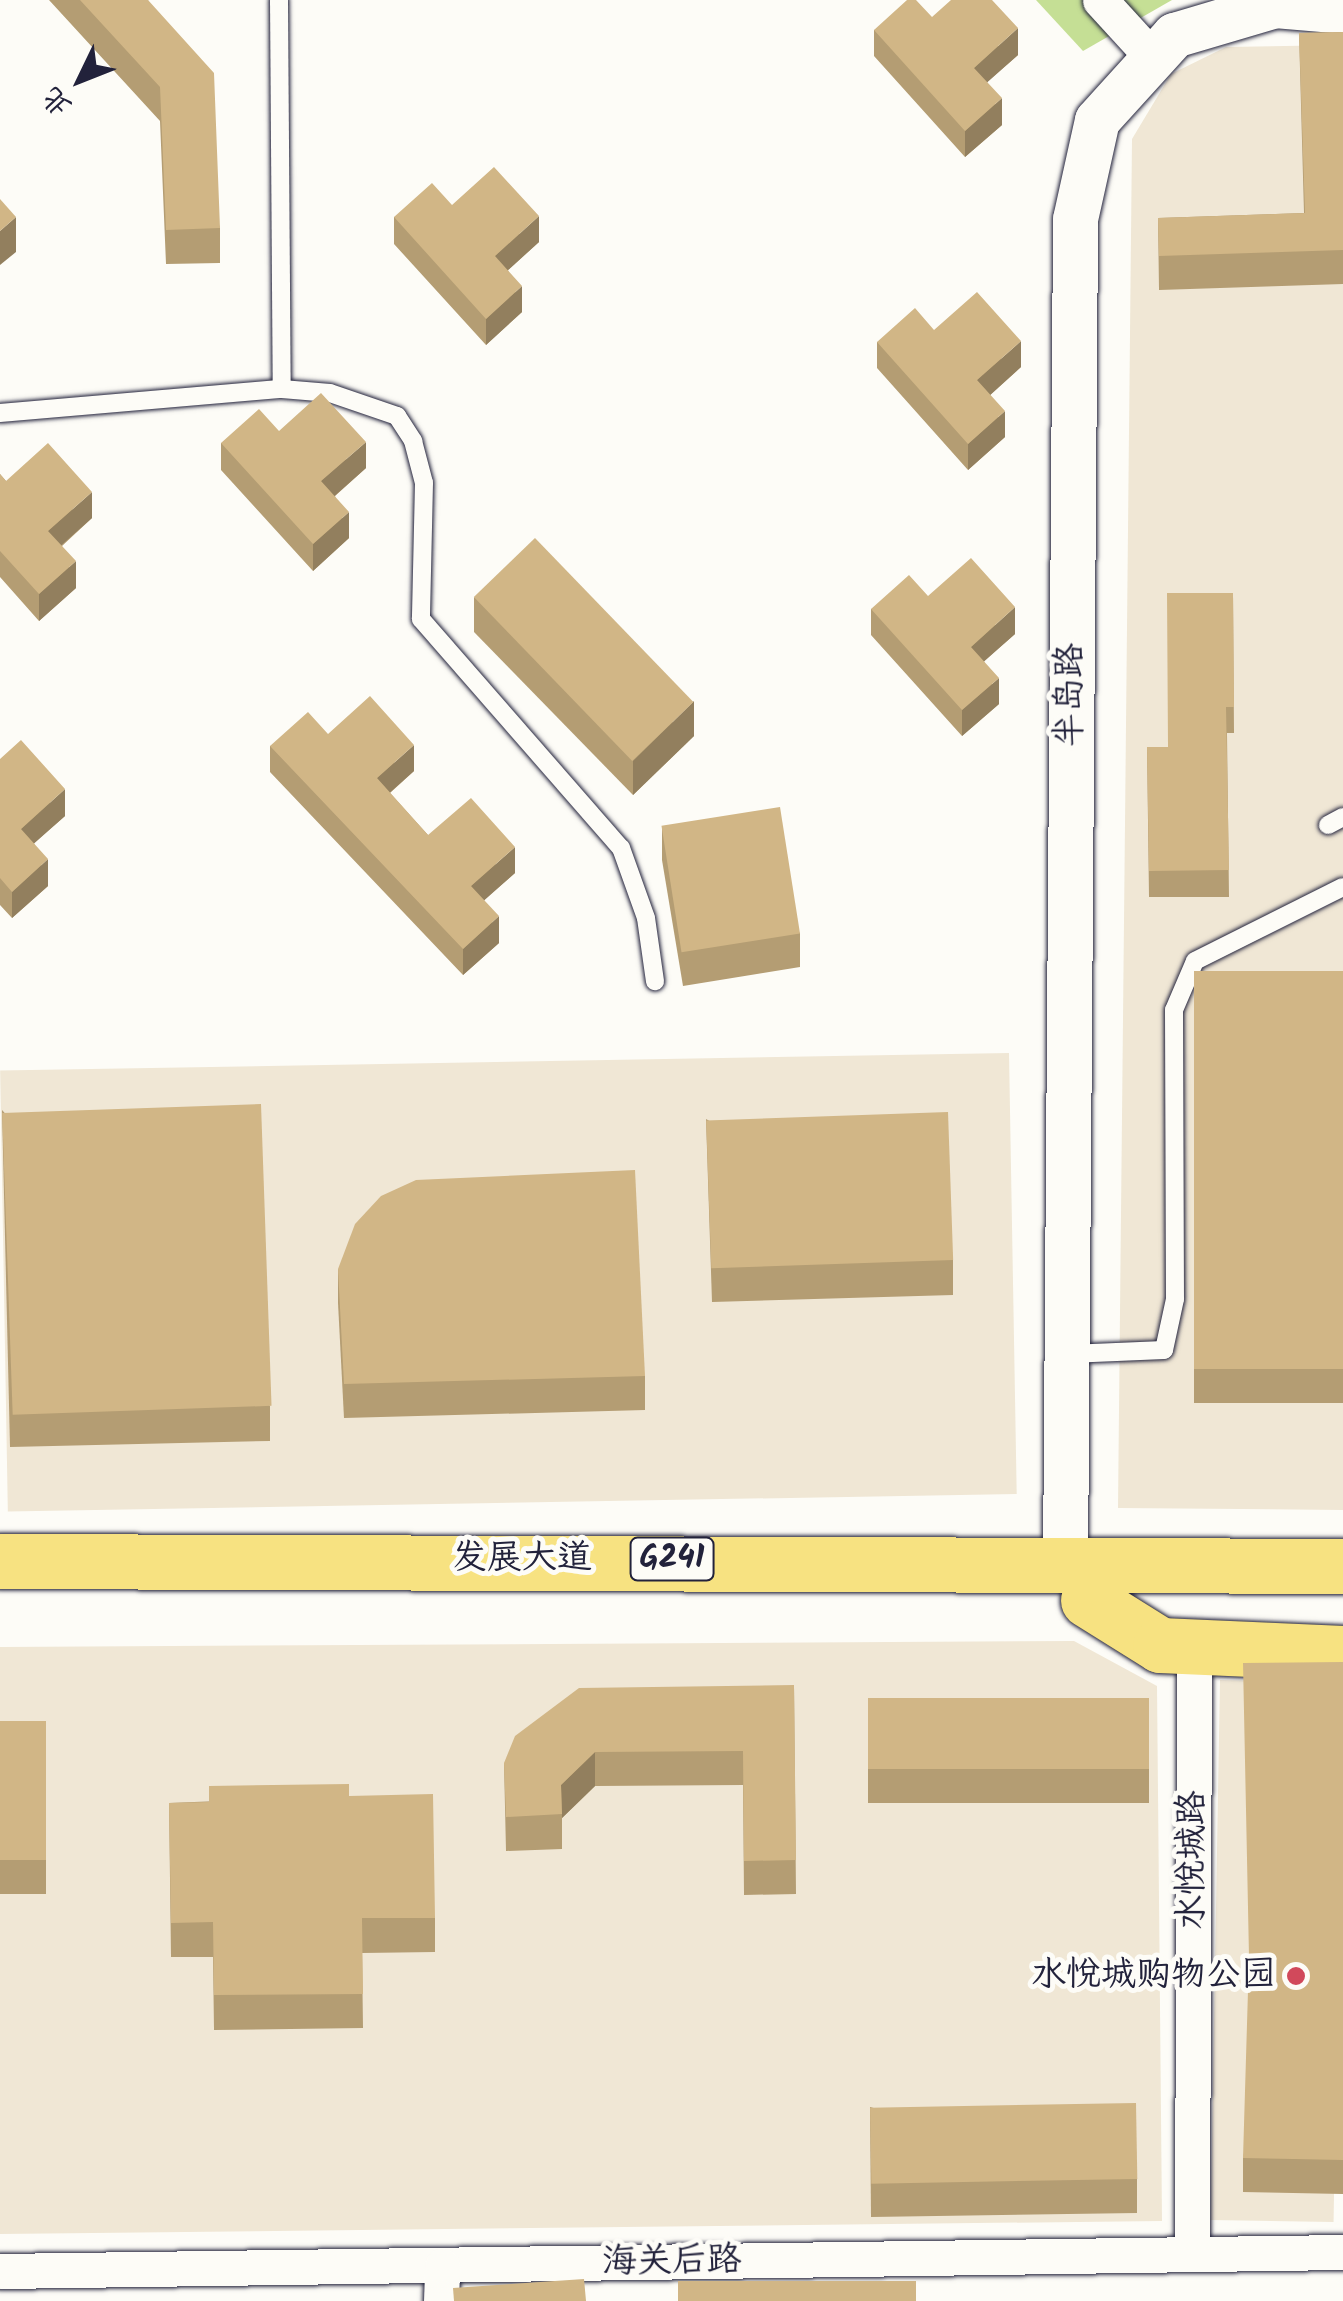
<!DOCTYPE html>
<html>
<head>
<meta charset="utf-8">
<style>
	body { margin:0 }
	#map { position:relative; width:1343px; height:2301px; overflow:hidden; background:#fdfcf7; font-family:Kalam,"LXGW WenKai TC",sans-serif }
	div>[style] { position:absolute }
	.built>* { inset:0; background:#f0e7d5; transform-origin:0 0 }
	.green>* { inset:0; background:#c5df95 }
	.roads { filter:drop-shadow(0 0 2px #22223b) drop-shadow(0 0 2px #22223b) }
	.service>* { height:18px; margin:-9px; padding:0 9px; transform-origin:9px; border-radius:9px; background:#fdfcf7 }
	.minor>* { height:35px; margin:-17.5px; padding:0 17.5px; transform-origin:17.5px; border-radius:17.5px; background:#fdfcf7 }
	.tertiary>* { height:45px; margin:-22.5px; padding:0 22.5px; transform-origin:22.5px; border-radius:22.5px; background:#fdfcf7 }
	.primary>* { height:55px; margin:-27.5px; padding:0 27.5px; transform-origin:27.5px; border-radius:27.5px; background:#f7e281 }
	.trunk>* { height:55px; margin:-27.5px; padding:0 27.5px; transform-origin:27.5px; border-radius:27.5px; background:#f7e281 }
	.wall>* { inset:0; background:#b49d73; transform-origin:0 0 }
	.shaded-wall>* { inset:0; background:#927f5e }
	.building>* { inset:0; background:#d1b686; transform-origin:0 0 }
	.dots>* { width:28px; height:28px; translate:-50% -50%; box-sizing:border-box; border:5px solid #fdfcf7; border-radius:50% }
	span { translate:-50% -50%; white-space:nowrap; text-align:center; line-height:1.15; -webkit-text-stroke:10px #fdfcf7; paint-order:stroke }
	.shield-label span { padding:2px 8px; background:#fdfcf7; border:2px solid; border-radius:8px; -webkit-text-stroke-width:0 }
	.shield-label { font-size:32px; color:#22223b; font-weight:700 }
	.street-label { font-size:35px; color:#22223b }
	.poi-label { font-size:35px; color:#22223b }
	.right { translate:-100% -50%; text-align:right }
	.north { position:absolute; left:30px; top:30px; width:100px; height:100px; -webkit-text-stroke:8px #fdfcf7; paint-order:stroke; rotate:227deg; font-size:28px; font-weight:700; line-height:40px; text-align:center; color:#22223b }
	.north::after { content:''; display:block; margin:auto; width:35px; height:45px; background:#22223b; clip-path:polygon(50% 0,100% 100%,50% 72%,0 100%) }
</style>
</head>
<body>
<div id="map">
	<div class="built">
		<i style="clip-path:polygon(1343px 45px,1343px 1510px,1118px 1508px,1132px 139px,1171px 74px,1226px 47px)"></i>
		<i style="left:1009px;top:1053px;width:441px;height:1009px;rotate:89deg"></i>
		<i style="clip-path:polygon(1074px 1641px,1157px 1686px,1162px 2221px,0 2234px,0 1647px)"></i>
		<i style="left:1220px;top:1680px;width:123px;height:540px;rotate:1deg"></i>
	</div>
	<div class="green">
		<i style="clip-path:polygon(1036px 0,1172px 0,1083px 51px)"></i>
	</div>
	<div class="roads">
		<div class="service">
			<i style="left:279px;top:0;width:389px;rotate:89.6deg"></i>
			<i style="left:0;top:413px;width:283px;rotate:-4.9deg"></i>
			<i style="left:282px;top:389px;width:48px;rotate:4.8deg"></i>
			<i style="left:330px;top:393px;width:71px;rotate:18.9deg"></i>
			<i style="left:397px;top:416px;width:30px;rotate:57deg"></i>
			<i style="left:413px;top:441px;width:43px;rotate:75.3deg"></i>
			<i style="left:424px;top:483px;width:136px;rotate:91.3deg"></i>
			<i style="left:421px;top:619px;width:304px;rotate:48.9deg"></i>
			<i style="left:621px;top:848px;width:74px;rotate:70.3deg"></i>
			<i style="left:646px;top:918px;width:64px;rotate:81.9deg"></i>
			<i style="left:1328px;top:825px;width:17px;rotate:-28deg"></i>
			<i style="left:1069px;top:1354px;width:95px;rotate:-2.4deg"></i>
			<i style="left:1164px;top:1350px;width:52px;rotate:-77.8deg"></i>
			<i style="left:1175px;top:1299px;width:289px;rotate:-90.2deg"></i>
			<i style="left:1174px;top:1010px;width:53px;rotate:-66.8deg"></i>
			<i style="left:1195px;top:961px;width:165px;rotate:-26.6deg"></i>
		</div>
		<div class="minor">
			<i style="left:1100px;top:0;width:79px;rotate:47.6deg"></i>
			<i style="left:1192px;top:2254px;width:608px;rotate:-89.81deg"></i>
			<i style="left:0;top:2271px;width:1343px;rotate:-0.81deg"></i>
			<i style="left:441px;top:2301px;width:35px;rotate:-88deg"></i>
		</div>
		<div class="tertiary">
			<i style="left:1065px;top:1562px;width:1343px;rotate:-89.57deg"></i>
			<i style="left:1075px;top:219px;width:101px;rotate:-77.5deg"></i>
			<i style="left:1097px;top:120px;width:115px;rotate:-47.8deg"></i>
			<i style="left:1174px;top:35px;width:105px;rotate:-16.5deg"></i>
			<i style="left:1275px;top:5px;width:68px;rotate:5deg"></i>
		</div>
		<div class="primary">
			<i style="left:1088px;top:1600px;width:85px;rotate:32deg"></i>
			<i style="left:1160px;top:1645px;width:183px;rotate:2.5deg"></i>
		</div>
		<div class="trunk">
			<i style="left:0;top:1561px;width:1343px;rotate:0.21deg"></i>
		</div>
	</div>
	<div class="wall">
		<i style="clip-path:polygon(49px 0,148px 0,220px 228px,220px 263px,166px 264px,160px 121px)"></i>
		<i style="clip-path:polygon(932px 17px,1018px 55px,987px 82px,1002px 125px,965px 157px,874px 56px,874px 30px)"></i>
		<i style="clip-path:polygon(1343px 32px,1343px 284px,1159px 290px,1158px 218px,1304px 213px,1299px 33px)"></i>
		<i style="clip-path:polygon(452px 205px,539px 242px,508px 270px,522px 312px,486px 345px,394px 244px,394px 217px)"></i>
		<i style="clip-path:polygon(934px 330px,1021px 367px,990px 395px,1005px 437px,968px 470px,877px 368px,877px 342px)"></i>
		<i style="clip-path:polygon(279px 431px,366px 468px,335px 496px,349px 538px,313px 571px,221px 470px,221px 443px)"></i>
		<i style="clip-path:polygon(0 474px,6px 481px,92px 518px,62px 546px,76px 588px,39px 621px,0 577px)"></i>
		<i style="clip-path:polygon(1233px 593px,1234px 733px,1227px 733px,1229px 897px,1149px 897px,1147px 747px,1168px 747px)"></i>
		<i style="clip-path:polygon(928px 596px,1015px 634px,984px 661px,999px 704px,962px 736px,871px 635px,871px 609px)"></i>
		<i style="clip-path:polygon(474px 597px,694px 736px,633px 795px,474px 632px)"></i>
		<i style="clip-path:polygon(328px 734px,414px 771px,390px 793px,428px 835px,515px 873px,484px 900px,499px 943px,463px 975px,270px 772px,270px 746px)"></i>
		<i style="clip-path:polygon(0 759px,65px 816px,34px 843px,48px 886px,12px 918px,0 905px)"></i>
		<i style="clip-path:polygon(662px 826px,800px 933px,800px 967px,683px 986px,662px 860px)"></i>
		<i style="left:1343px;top:971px;width:432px;height:149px;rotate:90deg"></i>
		<i style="clip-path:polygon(2px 1110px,270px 1406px,270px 1441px,10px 1447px)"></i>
		<i style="clip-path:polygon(706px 1119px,953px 1260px,953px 1295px,712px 1302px)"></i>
		<i style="clip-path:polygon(338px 1269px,645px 1376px,645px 1410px,344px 1418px,338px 1303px)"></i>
		<i style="clip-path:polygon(1343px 1662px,1343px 2194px,1243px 2192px,1243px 2158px)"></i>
		<i style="clip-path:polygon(794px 1685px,796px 1894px,744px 1895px,743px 1785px,595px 1786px,562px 1818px,562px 1849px,506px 1851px,504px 1763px)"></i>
		<i style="left:868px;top:1698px;width:281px;height:105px"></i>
		<i style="left:0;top:1721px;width:46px;height:173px"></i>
		<i style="clip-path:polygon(349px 1796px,435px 1918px,435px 1952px,362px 1953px,363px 2028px,214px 2030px,213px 1957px,171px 1957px,169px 1803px)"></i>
		<i style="clip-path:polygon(870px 2107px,1137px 2179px,1137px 2213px,871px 2217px)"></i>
	</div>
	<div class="shaded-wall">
		<i style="clip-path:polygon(1018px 28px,1018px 55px,974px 94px,974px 68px)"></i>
		<i style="clip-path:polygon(1002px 98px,1002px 125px,965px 157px,965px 131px)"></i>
		<i style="clip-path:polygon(539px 216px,539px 242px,495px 282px,495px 256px)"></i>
		<i style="clip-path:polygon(16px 217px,16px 252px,0 265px,0 231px)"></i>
		<i style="clip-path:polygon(522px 286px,522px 312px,486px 345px,486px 319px)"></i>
		<i style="clip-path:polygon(1021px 341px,1021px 367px,977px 407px,977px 380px)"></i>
		<i style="clip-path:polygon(1005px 411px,1005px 437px,968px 470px,968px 444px)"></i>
		<i style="clip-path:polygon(366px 442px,366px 468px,321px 508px,321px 481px)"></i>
		<i style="clip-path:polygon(92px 492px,92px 518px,48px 557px,48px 531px)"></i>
		<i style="clip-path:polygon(349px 512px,349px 538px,313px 571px,313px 544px)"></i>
		<i style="clip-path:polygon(76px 561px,76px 588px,39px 621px,39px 594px)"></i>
		<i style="clip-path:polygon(1015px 607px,1015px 634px,971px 673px,971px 647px)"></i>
		<i style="clip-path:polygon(999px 678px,999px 704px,962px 736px,962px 710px)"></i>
		<i style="clip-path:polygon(694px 701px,694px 736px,633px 795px,633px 761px)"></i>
		<i style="clip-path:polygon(414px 745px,414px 771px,377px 804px,377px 778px)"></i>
		<i style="clip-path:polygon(65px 789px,65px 816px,21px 855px,21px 829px)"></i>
		<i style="clip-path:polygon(515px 847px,515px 873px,471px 912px,471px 886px)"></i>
		<i style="clip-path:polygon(48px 859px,48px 886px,12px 918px,12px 892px)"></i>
		<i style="clip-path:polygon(499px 916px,499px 943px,463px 975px,463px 949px)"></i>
		<i style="clip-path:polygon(595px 1752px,595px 1786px,562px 1818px,561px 1785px)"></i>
	</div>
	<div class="building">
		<i style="clip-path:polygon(80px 0,148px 0,214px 73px,220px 228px,166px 230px,160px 87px)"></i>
		<i style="clip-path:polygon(907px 0,916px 0,932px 17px,951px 0,992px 0,1018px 28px,974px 68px,1002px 98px,965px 131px,874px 30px)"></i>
		<i style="clip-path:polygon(1343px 32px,1343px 250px,1159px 256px,1158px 218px,1305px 213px,1299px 33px)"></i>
		<i style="clip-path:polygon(494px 167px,539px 216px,495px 256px,522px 286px,486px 319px,394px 217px,432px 183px,452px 205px)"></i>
		<i style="clip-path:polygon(0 199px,16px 217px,0 231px)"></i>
		<i style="clip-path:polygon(977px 292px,1021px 341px,977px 380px,1005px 411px,968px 444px,877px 342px,915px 308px,934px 330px)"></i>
		<i style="clip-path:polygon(321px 393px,366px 442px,321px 481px,349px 512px,313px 544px,221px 443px,259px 409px,279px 431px)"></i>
		<i style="clip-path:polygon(48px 443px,92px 492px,48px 531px,76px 561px,39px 594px,0 551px,0 474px,6px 481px)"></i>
		<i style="left:535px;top:538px;width:228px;height:85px;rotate:46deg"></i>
		<i style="clip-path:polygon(971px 558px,1015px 607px,971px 647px,999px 678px,962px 710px,871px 609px,909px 575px,928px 596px)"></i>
		<i style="clip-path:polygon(1167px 593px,1233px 593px,1234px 707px,1226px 707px,1229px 870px,1149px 871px,1147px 747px,1168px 747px)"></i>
		<i style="clip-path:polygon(370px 696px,414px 745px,377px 778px,428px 835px,471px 798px,515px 847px,471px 886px,499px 916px,463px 949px,270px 746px,308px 712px,328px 734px)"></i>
		<i style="clip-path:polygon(21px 740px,65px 789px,21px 829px,48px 859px,12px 892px,0 878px,0 759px)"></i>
		<i style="left:780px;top:807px;width:128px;height:120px;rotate:81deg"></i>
		<i style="left:1343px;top:971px;width:398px;height:149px;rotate:90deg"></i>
		<i style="left:261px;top:1104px;width:302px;height:259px;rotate:88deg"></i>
		<i style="left:948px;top:1112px;width:148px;height:242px;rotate:88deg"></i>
		<i style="clip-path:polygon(635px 1170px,645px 1376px,344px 1384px,338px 1269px,355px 1224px,381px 1196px,416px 1180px)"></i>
		<i style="clip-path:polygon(1343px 1662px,1343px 2160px,1243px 2158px,1249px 1957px,1243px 1663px)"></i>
		<i style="clip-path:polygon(794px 1685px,796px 1860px,744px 1861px,743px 1751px,595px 1752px,561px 1785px,562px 1814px,506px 1817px,504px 1763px,515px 1736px,579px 1688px)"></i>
		<i style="left:868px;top:1698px;width:281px;height:71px"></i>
		<i style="left:0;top:1721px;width:46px;height:139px"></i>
		<i style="clip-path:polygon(349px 1784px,349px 1796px,433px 1794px,435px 1918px,362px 1918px,363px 1994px,214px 1995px,213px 1922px,171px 1923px,169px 1803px,209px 1802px,209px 1786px)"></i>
		<i style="left:1136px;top:2103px;width:76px;height:266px;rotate:89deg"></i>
		<i style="clip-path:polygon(584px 2279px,586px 2301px,454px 2301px,453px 2288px)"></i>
		<i style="left:916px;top:2281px;width:20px;height:238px;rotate:90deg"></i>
	</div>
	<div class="dots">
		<i style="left:1296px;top:1976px;background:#d1495b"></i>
	</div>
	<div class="shield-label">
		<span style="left:672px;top:1559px">G241</span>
	</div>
	<div class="street-label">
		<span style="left:1071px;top:695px;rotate:-90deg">半岛路</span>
		<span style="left:522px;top:1559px">发展大道</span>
		<span style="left:1193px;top:1860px;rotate:-90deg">水悦城路</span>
		<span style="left:672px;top:2262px;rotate:-1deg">海关后路</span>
	</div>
	<div class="poi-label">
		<span class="right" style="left:1276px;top:1976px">水悦城购物公园</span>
	</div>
	<div class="north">北</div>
</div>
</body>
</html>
